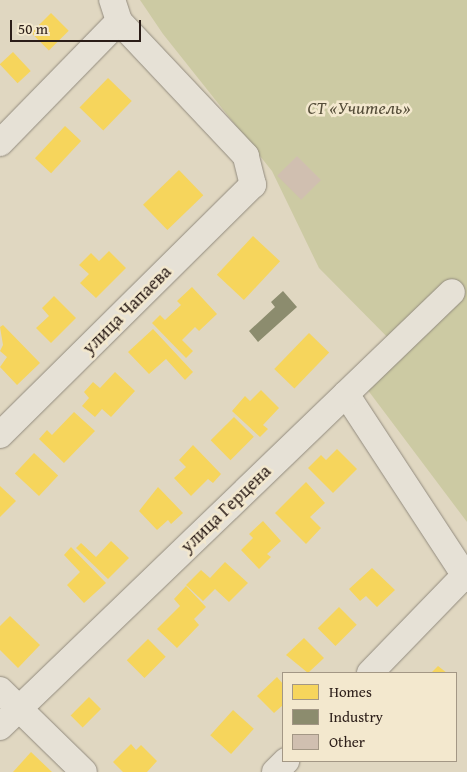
<!DOCTYPE html>
<html>
<head>
<meta charset="utf-8">
<style>
	body { margin:0 }
	#map { position:relative; width:467px; height:772px; overflow:hidden; background:#e0d7c1; font-family:"Gentium Book Plus",serif }
	div>[style] { position:absolute }
	.green>* { inset:0; background:#cccaa3 }
	.homes>* { inset:0; background:#f6d55c; transform-origin:0 0 }
	.industry>* { inset:0; background:#8c8c6e }
	.building>* { inset:0; background:#d0bfb0; transform-origin:0 0 }
	.roads { filter:drop-shadow(0 0 1px #928b7e) drop-shadow(0 0 1px #928b7e) }
	.minor>* { height:26px; margin:-13px; padding:0 13px; transform-origin:13px; border-radius:13px; background:#e6e1d6 }
	span { translate:-50% -50%; white-space:nowrap; text-align:center; line-height:1.15; -webkit-text-stroke:5px #f3e8ce; paint-order:stroke }
	.park-label { font-size:18px; color:#564e3a; font-style:italic }
	.street-label { font-size:18px; color:#2b1d18 }
	.legend { position:absolute; left:282px; top:672px; width:175px; height:90px; box-sizing:border-box; background:#f3e8ce; border:1px solid #a39785; margin:0; padding:6px 9px; list-style:none; font-size:15px; color:#2b1d18 }
	.legend li { display:flex; align-items:center; gap:10px; height:25px }
	.legend b { width:25px; border:1px solid #a39785 }
	.scale { position:absolute; left:10px; top:20px; width:131px; height:22px; box-sizing:border-box; border:2px solid #2b1d18; border-top:0; padding-left:6px; font-size:15px; line-height:18px; white-space:nowrap; color:#2b1d18; -webkit-text-stroke:4px #f3e8ce; paint-order:stroke }
</style>
</head>
<body>
<div id="map">
	<div class="green">
		<i style="clip-path:polygon(140px 0,467px 0,467px 522px,367px 389px,405px 355px,319px 268px,272px 171px,163px 34px)"></i>
	</div>
	<div class="homes">
		<i style="left:51px;top:13px;width:25px;height:28px;rotate:45deg"></i>
		<i style="left:13px;top:52px;width:26px;height:18px;rotate:47deg"></i>
		<i style="left:108px;top:78px;width:33px;height:41px;rotate:44deg"></i>
		<i style="left:65px;top:126px;width:22px;height:44px;rotate:43deg"></i>
		<i style="left:179px;top:170px;width:35px;height:50px;rotate:46deg"></i>
		<i style="left:253px;top:236px;width:37px;height:53px;rotate:43deg"></i>
		<i style="clip-path:polygon(109px 251px,126px 268px,96px 298px,80px 283px,89px 274px,79px 265px,91px 253px,99px 261px)"></i>
		<i style="clip-path:polygon(192px 287px,217px 314px,199px 331px,195px 327px,182px 340px,193px 351px,186px 358px,152px 323px,160px 315px,165px 320px,181px 305px,177px 301px)"></i>
		<i style="clip-path:polygon(54px 296px,76px 318px,51px 343px,36px 328px,49px 316px,42px 308px)"></i>
		<i style="clip-path:polygon(3px 325px,40px 363px,17px 385px,0 367px,7px 357px,0 351px,3px 345px,0 327px)"></i>
		<i style="clip-path:polygon(153px 329px,193px 372px,185px 380px,166px 359px,149px 374px,128px 352px)"></i>
		<i style="left:309px;top:333px;width:28px;height:50px;rotate:44deg"></i>
		<i style="clip-path:polygon(115px 372px,135px 391px,111px 417px,102px 409px,95px 417px,82px 406px,89px 398px,84px 392px,93px 382px,100px 388px)"></i>
		<i style="clip-path:polygon(261px 390px,279px 408px,263px 425px,268px 429px,260px 437px,232px 411px,245px 396px,250px 401px)"></i>
		<i style="clip-path:polygon(74px 412px,95px 431px,64px 463px,39px 439px,47px 430px,52px 435px)"></i>
		<i style="left:234px;top:417px;width:28px;height:33px;rotate:45deg"></i>
		<i style="clip-path:polygon(193px 445px,221px 474px,213px 483px,208px 479px,191px 496px,174px 478px,186px 467px,179px 460px)"></i>
		<i style="clip-path:polygon(337px 449px,357px 469px,333px 493px,308px 468px,321px 455px,326px 460px)"></i>
		<i style="left:34px;top:453px;width:33px;height:28px;rotate:43deg"></i>
		<i style="clip-path:polygon(306px 482px,325px 503px,310px 517px,321px 528px,306px 544px,275px 513px)"></i>
		<i style="clip-path:polygon(0 486px,16px 501px,0 517px)"></i>
		<i style="clip-path:polygon(158px 487px,183px 513px,171px 524px,168px 520px,157px 530px,139px 511px)"></i>
		<i style="clip-path:polygon(263px 521px,281px 541px,267px 554px,271px 557px,259px 569px,241px 550px,253px 538px,249px 534px)"></i>
		<i style="clip-path:polygon(111px 541px,129px 558px,108px 579px,76px 548px,81px 543px,96px 557px)"></i>
		<i style="clip-path:polygon(71px 547px,106px 583px,84px 603px,67px 585px,80px 572px,64px 555px)"></i>
		<i style="clip-path:polygon(225px 562px,248px 583px,229px 602px,215px 589px,203px 601px,186px 585px,201px 570px,210px 578px)"></i>
		<i style="clip-path:polygon(372px 568px,395px 590px,377px 607px,366px 596px,360px 601px,349px 589px)"></i>
		<i style="clip-path:polygon(186px 586px,206px 607px,194px 619px,199px 625px,177px 648px,157px 629px,180px 606px,174px 599px)"></i>
		<i style="left:339px;top:607px;width:25px;height:30px;rotate:45deg"></i>
		<i style="clip-path:polygon(10px 616px,40px 645px,18px 668px,0 650px,0 626px)"></i>
		<i style="clip-path:polygon(304px 638px,324px 658px,308px 673px,286px 655px)"></i>
		<i style="left:148px;top:639px;width:25px;height:30px;rotate:45deg"></i>
		<i style="clip-path:polygon(438px 666px,447px 673px,431px 673px)"></i>
		<i style="clip-path:polygon(277px 677px,283px 684px,283px 705px,274px 713px,257px 696px)"></i>
		<i style="left:89px;top:697px;width:17px;height:26px;rotate:45deg"></i>
		<i style="left:233px;top:710px;width:28px;height:34px;rotate:42deg"></i>
		<i style="clip-path:polygon(131px 744px,136px 750px,141px 745px,157px 761px,147px 772px,123px 772px,113px 762px)"></i>
		<i style="clip-path:polygon(31px 752px,52px 772px,13px 772px)"></i>
	</div>
	<div class="industry">
		<i style="clip-path:polygon(283px 291px,297px 307px,258px 342px,249px 331px,275px 307px,271px 302px)"></i>
	</div>
	<div class="building">
		<i style="left:297px;top:156px;width:34px;height:28px;rotate:45deg"></i>
	</div>
	<div class="roads">
		<div class="minor">
			<i style="left:0;top:143px;width:170px;rotate:-45.7deg"></i>
			<i style="left:346px;top:394px;width:221px;rotate:56.8deg"></i>
			<i style="left:0;top:435px;width:356px;rotate:-44.7deg"></i>
			<i style="left:253px;top:185px;width:30px;rotate:-104deg"></i>
			<i style="left:246px;top:156px;width:185px;rotate:-133.3deg"></i>
			<i style="left:119px;top:21px;width:22px;rotate:-108deg"></i>
			<i style="left:370px;top:673px;width:135px;rotate:-45.9deg"></i>
			<i style="left:0;top:690px;width:117px;rotate:44.3deg"></i>
			<i style="left:0;top:727px;width:627px;rotate:-43.9deg"></i>
			<i style="left:275px;top:772px;width:16px;rotate:-45deg"></i>
		</div>
	</div>
	<div class="park-label">
		<span style="left:359px;top:108px">СТ «Учитель»</span>
	</div>
	<div class="street-label">
		<span style="left:127px;top:310px;rotate:-45deg">улица Чапаева</span>
		<span style="left:226px;top:509px;rotate:-44deg">улица Герцена</span>
	</div>
	<ul class="legend">
	<li><b style="height:14px;background:#f6d55c"></b>Homes</li>
	<li><b style="height:14px;background:#8c8c6e"></b>Industry</li>
	<li><b style="height:14px;background:#d0bfb0"></b>Other</li>
	</ul>
	<div class="scale">50 m</div>
</div>
</body>
</html>
